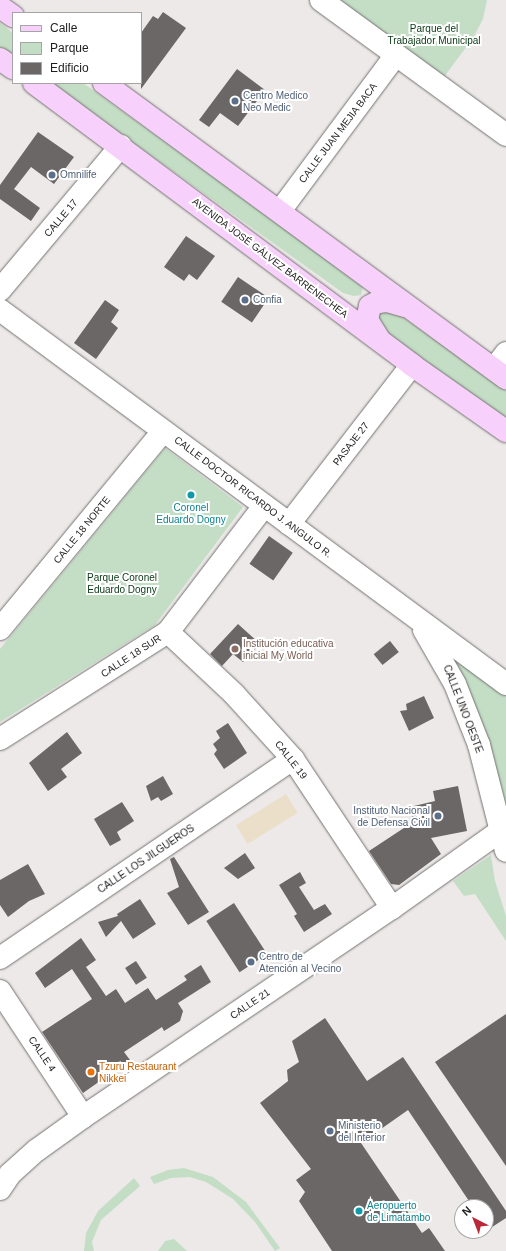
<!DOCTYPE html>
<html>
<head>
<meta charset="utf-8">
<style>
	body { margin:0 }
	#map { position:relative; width:506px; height:1251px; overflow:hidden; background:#ece9e8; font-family:Helvetica,sans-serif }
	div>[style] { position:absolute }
	.industrial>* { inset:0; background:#ebdfca; transform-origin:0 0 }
	.green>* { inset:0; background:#c4dec6 }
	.building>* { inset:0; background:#6a6766; transform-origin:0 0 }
	.roads { filter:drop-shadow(0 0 1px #747270) drop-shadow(0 0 1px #747270) }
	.minor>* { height:22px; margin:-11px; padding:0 11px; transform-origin:11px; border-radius:11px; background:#fff }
	.major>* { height:22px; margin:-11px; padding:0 11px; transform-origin:11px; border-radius:11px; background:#f7d0fb }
	.dots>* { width:11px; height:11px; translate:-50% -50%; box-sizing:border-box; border:2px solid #fff; border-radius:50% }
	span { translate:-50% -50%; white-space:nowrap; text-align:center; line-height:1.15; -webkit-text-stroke:4px #fff; paint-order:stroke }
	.park-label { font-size:10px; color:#083814 }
	.service-label { font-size:10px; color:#4e5e75 }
	.left { translate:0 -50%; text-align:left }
	.right { translate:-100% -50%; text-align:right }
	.street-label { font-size:10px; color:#1f1e1d }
	.culture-label { font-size:10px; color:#0d838f }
	.education-label { font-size:10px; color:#785e54 }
	.food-label { font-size:10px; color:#c56008 }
	.legend { position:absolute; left:12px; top:12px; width:130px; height:72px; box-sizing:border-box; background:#fff; border:1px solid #a5a5a5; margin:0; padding:5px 7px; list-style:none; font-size:12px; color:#1f1e1d }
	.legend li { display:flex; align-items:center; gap:8px; height:20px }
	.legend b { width:20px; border:1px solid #a5a5a5 }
	.north { position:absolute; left:454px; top:1199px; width:40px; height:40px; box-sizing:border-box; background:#fff; border:1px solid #a5a5a5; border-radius:50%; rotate:318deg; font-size:11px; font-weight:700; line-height:16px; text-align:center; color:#1f1e1d }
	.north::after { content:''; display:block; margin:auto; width:14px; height:18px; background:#ba293a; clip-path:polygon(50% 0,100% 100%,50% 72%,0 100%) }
</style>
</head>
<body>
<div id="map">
	<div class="industrial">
		<i style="left:286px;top:794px;width:22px;height:59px;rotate:58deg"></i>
	</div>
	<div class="green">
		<i style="clip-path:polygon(331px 0,487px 0,483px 19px,473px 38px,441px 81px)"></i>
		<i style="clip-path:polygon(0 23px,13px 33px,13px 56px,0 47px)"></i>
		<i style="clip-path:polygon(50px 83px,83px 83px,357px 281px,363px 287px,361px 295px,354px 296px,343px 293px)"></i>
		<i style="clip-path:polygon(379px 310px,393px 310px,506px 391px,506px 421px,384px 337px,375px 316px)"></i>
		<i style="clip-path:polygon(165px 448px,243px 507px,155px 625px,0 722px,0 649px)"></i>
		<i style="clip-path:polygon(453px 657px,460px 660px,506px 696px,506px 809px)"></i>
		<i style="clip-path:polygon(491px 855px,495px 881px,506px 916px,506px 941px,475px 894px,464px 896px,453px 881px)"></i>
		<i style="clip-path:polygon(184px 1168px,213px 1177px,246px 1202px,280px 1248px,275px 1251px,255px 1222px,233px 1199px,206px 1182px,190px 1177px,171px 1178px,154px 1184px,150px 1177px,168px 1170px)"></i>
		<i style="clip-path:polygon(134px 1178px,140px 1186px,101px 1220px,92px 1242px,94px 1251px,84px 1251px,86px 1233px,98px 1211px)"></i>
		<i style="clip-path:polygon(174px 1239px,187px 1251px,158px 1251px,165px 1241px)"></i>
	</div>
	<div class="building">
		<i style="clip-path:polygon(163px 12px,186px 28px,141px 89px,141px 33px,153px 16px,158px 19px)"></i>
		<i style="clip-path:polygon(237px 69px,265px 90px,238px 126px,220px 113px,209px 127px,199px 120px)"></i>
		<i style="clip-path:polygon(38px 132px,74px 157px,54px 184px,31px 167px,14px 189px,40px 208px,31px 221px,0 199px,0 185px)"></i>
		<i style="clip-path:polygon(186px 236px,215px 256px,197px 280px,189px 274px,184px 281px,164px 267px)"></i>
		<i style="left:238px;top:277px;width:37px;height:30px;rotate:34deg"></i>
		<i style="clip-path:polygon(105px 300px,119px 310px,111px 322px,118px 328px,96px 359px,74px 343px)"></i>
		<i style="left:269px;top:536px;width:29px;height:34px;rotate:35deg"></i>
		<i style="clip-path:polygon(238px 624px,260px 644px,243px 662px,233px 654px,222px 666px,210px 654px)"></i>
		<i style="left:390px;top:641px;width:14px;height:21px;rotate:51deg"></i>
		<i style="clip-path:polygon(424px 696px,434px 718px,409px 731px,400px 711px,407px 710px,406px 704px)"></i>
		<i style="clip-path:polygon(228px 723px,247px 753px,224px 769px,214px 754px,217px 750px,213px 744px,220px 738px,216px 731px)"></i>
		<i style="clip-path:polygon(67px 732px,82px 753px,61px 769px,67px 777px,48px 791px,29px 763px)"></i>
		<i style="clip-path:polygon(163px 776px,173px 794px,161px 801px,158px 797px,151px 801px,146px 786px)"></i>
		<i style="clip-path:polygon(458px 786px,467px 831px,431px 838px,441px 854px,399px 885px,391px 884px,369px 851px,413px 822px,410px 807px,435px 801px,433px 791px)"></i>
		<i style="clip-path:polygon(122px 802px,134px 821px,117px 832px,121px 840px,110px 846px,94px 819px)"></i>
		<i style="clip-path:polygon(245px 853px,255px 868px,238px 879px,224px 868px)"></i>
		<i style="clip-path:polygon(174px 857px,209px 912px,188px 925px,167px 893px,179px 887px,170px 859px)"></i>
		<i style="clip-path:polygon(28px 864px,45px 894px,29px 901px,8px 917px,0 905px,0 880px)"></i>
		<i style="clip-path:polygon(300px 872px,306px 883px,299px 887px,314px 910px,325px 904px,332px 914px,304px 932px,294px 916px,297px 914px,279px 885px)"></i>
		<i style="clip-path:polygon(140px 899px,156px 924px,133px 939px,121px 921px,106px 937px,98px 922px,118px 916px,117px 914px)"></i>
		<i style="left:234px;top:903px;width:61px;height:33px;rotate:57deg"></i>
		<i style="clip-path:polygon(81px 938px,96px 960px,86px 967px,106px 996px,116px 989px,125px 1003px,148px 988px,156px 1000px,187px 980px,184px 976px,201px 965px,211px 982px,178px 1003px,183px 1011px,180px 1021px,164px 1031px,162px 1027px,124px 1052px,130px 1060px,83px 1093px,42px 1032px,92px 999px,72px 969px,45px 988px,35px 973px)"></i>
		<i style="left:136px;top:961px;width:20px;height:13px;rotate:57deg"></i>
		<i style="clip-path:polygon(506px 1014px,506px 1166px,435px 1062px)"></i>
		<i style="clip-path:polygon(325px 1018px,367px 1081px,403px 1057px,506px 1211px,506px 1218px,486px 1231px,486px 1207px,473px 1207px,408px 1110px,361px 1143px,422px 1233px,429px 1228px,445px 1251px,332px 1251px,299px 1201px,305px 1192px,296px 1180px,311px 1169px,260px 1103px,288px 1081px,287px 1070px,299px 1062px,292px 1041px)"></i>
	</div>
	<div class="roads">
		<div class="minor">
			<i style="left:321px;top:0;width:229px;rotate:36.1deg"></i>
			<i style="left:280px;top:211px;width:194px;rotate:-53.4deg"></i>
			<i style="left:0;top:290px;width:188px;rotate:-50deg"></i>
			<i style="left:0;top:310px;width:629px;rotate:36.47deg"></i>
			<i style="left:494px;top:369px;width:20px;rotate:-53deg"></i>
			<i style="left:289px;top:524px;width:201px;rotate:-52.3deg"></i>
			<i style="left:0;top:629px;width:256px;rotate:-50.5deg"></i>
			<i style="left:424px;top:630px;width:62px;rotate:60.1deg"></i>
			<i style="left:455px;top:684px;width:66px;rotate:68.5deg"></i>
			<i style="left:479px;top:745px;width:109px;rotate:75.7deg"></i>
			<i style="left:168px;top:632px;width:91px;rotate:43.2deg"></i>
			<i style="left:234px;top:694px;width:88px;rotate:47.8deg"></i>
			<i style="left:293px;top:759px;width:179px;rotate:56.4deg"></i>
			<i style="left:0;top:739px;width:199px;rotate:-32.5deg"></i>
			<i style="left:168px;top:632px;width:158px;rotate:-52.7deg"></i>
			<i style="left:0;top:958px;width:354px;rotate:-34.2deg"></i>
			<i style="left:0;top:991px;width:151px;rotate:56.6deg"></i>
			<i style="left:0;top:1189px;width:18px;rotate:-56deg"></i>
			<i style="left:10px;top:1174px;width:36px;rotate:-42deg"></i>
			<i style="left:37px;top:1150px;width:57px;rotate:-35.7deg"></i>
			<i style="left:83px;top:1117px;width:373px;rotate:-34.1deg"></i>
			<i style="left:392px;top:908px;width:140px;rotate:-35.4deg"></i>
		</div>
		<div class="major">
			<i style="left:0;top:7px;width:16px;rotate:35deg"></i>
			<i style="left:0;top:59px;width:16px;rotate:35deg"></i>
			<i style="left:34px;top:83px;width:472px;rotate:36.7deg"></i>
			<i style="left:412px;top:365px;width:115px;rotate:35.1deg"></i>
			<i style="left:104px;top:83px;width:499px;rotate:36.3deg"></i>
			<i style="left:379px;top:339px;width:22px;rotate:-122deg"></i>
			<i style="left:367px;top:320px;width:14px;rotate:-78deg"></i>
			<i style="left:370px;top:306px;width:9px;rotate:-27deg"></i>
			<i style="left:378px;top:302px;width:9px;rotate:-6deg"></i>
			<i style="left:387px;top:301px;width:19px;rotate:16deg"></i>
		</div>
	</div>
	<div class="dots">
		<i style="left:235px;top:101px;background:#5c6f8a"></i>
		<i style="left:52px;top:175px;background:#5c6f8a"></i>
		<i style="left:245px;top:300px;background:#5c6f8a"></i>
		<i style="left:191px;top:495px;background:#0f9aa8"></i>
		<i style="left:235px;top:649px;background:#8d6e63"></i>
		<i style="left:438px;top:816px;background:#5c6f8a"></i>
		<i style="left:251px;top:962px;background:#5c6f8a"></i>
		<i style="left:91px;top:1072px;background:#e8710a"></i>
		<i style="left:330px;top:1131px;background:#5c6f8a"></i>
		<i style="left:359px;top:1211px;background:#0f9aa8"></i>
	</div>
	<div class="park-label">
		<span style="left:434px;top:34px">Parque del<br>Trabajador Municipal</span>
		<span style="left:122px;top:583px">Parque Coronel<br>Eduardo Dogny</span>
	</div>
	<div class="service-label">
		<span class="left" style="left:243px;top:101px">Centro Medico<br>Neo Medic</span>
		<span class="left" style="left:60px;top:175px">Omnilife</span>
		<span class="left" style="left:253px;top:300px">Confia</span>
		<span class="right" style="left:430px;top:816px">Instituto Nacional<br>de Defensa Civil</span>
		<span class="left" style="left:259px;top:962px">Centro de<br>Atención al Vecino</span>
		<span class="left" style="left:338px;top:1131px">Ministerio<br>del Interior</span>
	</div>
	<div class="street-label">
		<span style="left:338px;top:133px;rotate:-53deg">CALLE JUAN MEJIA BACA</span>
		<span style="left:61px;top:218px;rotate:-50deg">CALLE 17</span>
		<span style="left:270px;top:258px;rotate:37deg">AVENIDA JOSÉ GÁLVEZ BARRENECHEA</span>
		<span style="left:351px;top:444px;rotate:-52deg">PASAJE 27</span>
		<span style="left:253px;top:497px;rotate:37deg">CALLE DOCTOR RICARDO J. ANGULO R.</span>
		<span style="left:82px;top:530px;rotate:-51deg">CALLE 18 NORTE</span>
		<span style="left:131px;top:656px;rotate:-33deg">CALLE 18 SUR</span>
		<span style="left:463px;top:709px;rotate:69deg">CALLE UNO OESTE</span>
		<span style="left:291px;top:760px;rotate:52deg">CALLE 19</span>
		<span style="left:146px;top:859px;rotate:-34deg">CALLE LOS JILGUEROS</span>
		<span style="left:250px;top:1004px;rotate:-34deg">CALLE 21</span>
		<span style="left:42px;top:1054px;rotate:56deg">CALLE 4</span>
	</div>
	<div class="culture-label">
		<span style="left:191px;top:513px">Coronel<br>Eduardo Dogny</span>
		<span class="left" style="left:367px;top:1211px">Aeropuerto<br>de Limatambo</span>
	</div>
	<div class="education-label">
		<span class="left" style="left:243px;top:649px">Institución educativa<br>inicial My World</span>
	</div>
	<div class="food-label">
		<span class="left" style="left:99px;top:1072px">Tzuru Restaurant<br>Nikkei</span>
	</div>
	<ul class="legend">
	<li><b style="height:5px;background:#f7d0fb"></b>Calle</li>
	<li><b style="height:11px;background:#c4dec6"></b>Parque</li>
	<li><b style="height:11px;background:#6a6766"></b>Edificio</li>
	</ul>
	<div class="north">N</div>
</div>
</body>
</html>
